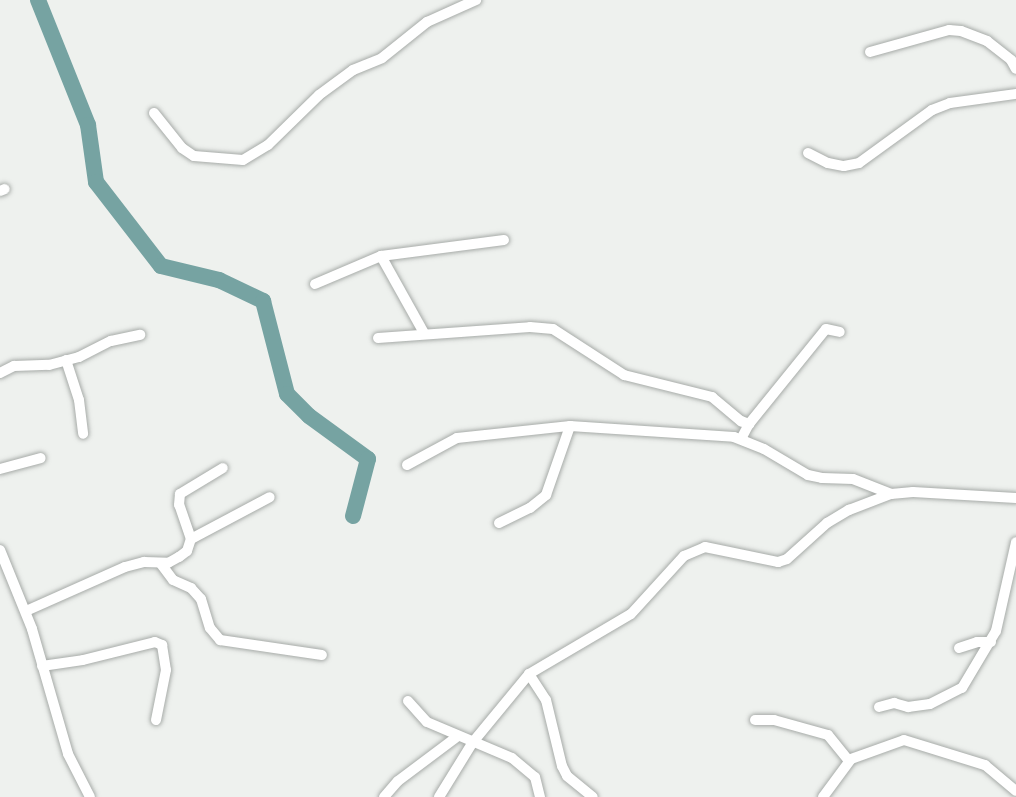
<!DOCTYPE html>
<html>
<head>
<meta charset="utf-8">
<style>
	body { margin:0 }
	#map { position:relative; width:1016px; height:797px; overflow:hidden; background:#eef1ee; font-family:Spectral,serif }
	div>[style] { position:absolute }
	.river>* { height:16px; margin:-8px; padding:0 8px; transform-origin:8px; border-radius:8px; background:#76a3a2 }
	.roads { filter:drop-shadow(0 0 2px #a7aba8) drop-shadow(0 0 2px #a7aba8) }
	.minor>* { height:10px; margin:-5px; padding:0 5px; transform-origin:5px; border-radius:5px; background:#fff }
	span { translate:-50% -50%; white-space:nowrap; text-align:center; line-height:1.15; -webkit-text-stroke:5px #fbfffc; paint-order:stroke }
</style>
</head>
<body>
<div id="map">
	<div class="river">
		<i style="left:38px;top:0;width:135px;rotate:68.2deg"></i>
		<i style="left:88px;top:125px;width:58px;rotate:82deg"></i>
		<i style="left:96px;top:182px;width:106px;rotate:52.3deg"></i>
		<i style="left:161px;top:266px;width:60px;rotate:13.6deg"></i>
		<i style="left:219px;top:280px;width:49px;rotate:25.5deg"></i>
		<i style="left:263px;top:301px;width:96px;rotate:75.5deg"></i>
		<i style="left:287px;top:394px;width:31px;rotate:45deg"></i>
		<i style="left:309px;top:416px;width:73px;rotate:36.1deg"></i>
		<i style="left:368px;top:459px;width:59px;rotate:104.7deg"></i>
	</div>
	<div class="roads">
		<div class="minor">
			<i style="left:870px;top:52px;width:82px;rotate:-15.6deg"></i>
			<i style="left:949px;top:30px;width:12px;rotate:5deg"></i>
			<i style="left:961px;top:31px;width:28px;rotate:21deg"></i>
			<i style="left:987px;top:41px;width:31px;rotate:38deg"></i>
			<i style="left:1011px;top:60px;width:10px;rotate:61deg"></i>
			<i style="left:154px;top:113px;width:45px;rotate:51.3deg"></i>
			<i style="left:182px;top:148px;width:14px;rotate:34deg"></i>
			<i style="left:194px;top:156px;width:49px;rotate:4.7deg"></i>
			<i style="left:243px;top:160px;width:29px;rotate:-31deg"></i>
			<i style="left:268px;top:145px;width:71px;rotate:-44.4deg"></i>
			<i style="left:319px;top:95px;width:42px;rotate:-36.3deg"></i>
			<i style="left:353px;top:70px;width:31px;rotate:-22deg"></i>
			<i style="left:382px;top:58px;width:58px;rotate:-38.7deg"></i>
			<i style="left:427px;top:22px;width:54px;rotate:-24.2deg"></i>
			<i style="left:808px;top:153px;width:22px;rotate:27deg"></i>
			<i style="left:828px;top:163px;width:16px;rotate:11deg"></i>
			<i style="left:844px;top:166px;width:15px;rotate:-11deg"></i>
			<i style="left:859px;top:163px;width:90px;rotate:-36deg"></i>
			<i style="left:932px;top:110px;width:19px;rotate:-21deg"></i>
			<i style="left:950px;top:103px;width:67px;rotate:-7.8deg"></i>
			<i style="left:0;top:191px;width:5px;rotate:-22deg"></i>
			<i style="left:381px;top:256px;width:124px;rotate:-7.4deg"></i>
			<i style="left:315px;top:284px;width:72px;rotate:-23deg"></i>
			<i style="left:381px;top:256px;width:88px;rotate:60.8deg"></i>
			<i style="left:378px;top:338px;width:152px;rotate:-4.1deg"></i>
			<i style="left:530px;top:327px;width:23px;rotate:5deg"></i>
			<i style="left:553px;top:329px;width:85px;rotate:32.9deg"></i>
			<i style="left:624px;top:375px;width:91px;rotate:14deg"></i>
			<i style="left:712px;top:397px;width:38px;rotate:40deg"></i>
			<i style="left:741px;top:421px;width:9px;rotate:21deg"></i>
			<i style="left:66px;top:360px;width:42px;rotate:72deg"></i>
			<i style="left:79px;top:400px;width:34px;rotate:83deg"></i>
			<i style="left:0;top:373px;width:16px;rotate:-27deg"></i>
			<i style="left:14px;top:366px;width:35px;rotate:-2deg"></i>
			<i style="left:49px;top:365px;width:31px;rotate:-15deg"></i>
			<i style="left:79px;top:357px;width:36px;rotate:-27deg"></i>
			<i style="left:111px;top:341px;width:30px;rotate:-12deg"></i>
			<i style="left:741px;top:439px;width:17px;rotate:-62deg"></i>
			<i style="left:749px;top:424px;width:122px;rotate:-51deg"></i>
			<i style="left:826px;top:329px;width:14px;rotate:12deg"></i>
			<i style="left:407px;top:465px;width:57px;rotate:-28.4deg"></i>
			<i style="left:457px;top:438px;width:114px;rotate:-6.1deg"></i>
			<i style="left:570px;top:426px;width:164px;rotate:3.8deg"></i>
			<i style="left:734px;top:437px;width:32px;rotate:22deg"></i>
			<i style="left:764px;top:449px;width:51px;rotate:30.6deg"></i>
			<i style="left:808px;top:475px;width:14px;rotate:12deg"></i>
			<i style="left:822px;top:478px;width:31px;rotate:2deg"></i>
			<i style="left:853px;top:479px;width:41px;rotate:21.5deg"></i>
			<i style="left:0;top:469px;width:42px;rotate:-15deg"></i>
			<i style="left:499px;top:523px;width:34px;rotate:-26deg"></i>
			<i style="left:530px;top:508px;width:21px;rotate:-39deg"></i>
			<i style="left:546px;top:495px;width:73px;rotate:-70.8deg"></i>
			<i style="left:191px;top:539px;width:89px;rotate:-28deg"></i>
			<i style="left:0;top:550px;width:85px;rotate:67.9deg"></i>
			<i style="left:32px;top:629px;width:130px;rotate:73.9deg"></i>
			<i style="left:68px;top:754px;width:48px;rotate:62.9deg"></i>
			<i style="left:161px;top:564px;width:20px;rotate:53deg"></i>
			<i style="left:173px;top:580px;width:20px;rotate:24deg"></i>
			<i style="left:191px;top:588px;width:15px;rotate:48deg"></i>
			<i style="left:201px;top:599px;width:30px;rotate:73deg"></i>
			<i style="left:210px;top:628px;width:16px;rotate:50deg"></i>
			<i style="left:220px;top:640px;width:103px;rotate:8.4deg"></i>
			<i style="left:26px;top:611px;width:108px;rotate:-24deg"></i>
			<i style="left:125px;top:567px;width:20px;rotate:-15deg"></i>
			<i style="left:144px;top:562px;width:24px;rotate:2deg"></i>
			<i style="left:168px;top:563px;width:13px;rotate:-29deg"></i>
			<i style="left:179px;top:557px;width:10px;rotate:-37deg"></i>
			<i style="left:187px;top:551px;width:13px;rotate:-72deg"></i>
			<i style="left:191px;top:539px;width:36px;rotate:-109deg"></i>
			<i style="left:179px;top:505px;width:11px;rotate:-85deg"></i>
			<i style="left:180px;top:494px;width:50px;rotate:-31.2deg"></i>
			<i style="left:959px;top:648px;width:19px;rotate:-18deg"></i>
			<i style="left:977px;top:642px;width:14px"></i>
			<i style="left:42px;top:666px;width:41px;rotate:-8.3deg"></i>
			<i style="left:83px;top:660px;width:74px;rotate:-14deg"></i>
			<i style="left:155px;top:642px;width:8px;rotate:23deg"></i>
			<i style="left:162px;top:645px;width:25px;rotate:81deg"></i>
			<i style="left:166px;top:670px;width:51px;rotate:101.3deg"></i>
			<i style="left:529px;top:674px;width:31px;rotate:57deg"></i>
			<i style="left:546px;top:700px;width:68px;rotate:76.4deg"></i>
			<i style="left:562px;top:766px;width:11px;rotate:63deg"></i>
			<i style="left:567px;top:776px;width:33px;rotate:39deg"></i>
			<i style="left:408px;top:701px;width:28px;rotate:48deg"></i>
			<i style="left:427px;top:722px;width:92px;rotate:23deg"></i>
			<i style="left:512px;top:758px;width:30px;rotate:40deg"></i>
			<i style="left:535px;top:777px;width:21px;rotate:76deg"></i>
			<i style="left:879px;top:707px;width:16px;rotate:-15deg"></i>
			<i style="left:894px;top:703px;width:15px;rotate:16deg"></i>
			<i style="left:908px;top:707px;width:22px;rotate:-8deg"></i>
			<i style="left:930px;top:704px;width:36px;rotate:-27deg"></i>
			<i style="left:962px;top:688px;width:66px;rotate:-59.2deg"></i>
			<i style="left:996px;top:631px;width:91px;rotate:-77.3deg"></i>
			<i style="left:755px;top:720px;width:19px"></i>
			<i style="left:774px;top:720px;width:56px;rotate:15.5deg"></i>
			<i style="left:828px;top:735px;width:33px;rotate:51deg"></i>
			<i style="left:384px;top:797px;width:21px;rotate:-49deg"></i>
			<i style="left:398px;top:781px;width:75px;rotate:-36.9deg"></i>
			<i style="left:439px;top:797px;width:65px;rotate:-58.3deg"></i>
			<i style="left:473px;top:742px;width:88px;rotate:-50.5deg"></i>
			<i style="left:529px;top:674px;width:118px;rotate:-30.5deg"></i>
			<i style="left:631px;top:614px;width:79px;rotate:-47.6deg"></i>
			<i style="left:684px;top:556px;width:23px;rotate:-23deg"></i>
			<i style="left:705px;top:547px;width:75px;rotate:11.6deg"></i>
			<i style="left:778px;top:562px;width:9px;rotate:-18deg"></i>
			<i style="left:787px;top:559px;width:54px;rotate:-42deg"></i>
			<i style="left:827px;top:523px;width:26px;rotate:-31deg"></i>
			<i style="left:849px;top:510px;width:45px;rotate:-20.9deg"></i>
			<i style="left:891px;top:494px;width:22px;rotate:-5deg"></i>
			<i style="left:913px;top:492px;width:103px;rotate:3.3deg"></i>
			<i style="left:823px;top:797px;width:47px;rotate:-53.6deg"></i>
			<i style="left:851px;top:759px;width:56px;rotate:-19.7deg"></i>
			<i style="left:904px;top:740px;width:85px;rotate:17.2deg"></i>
			<i style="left:985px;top:765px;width:40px;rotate:40deg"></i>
		</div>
	</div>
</div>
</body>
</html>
